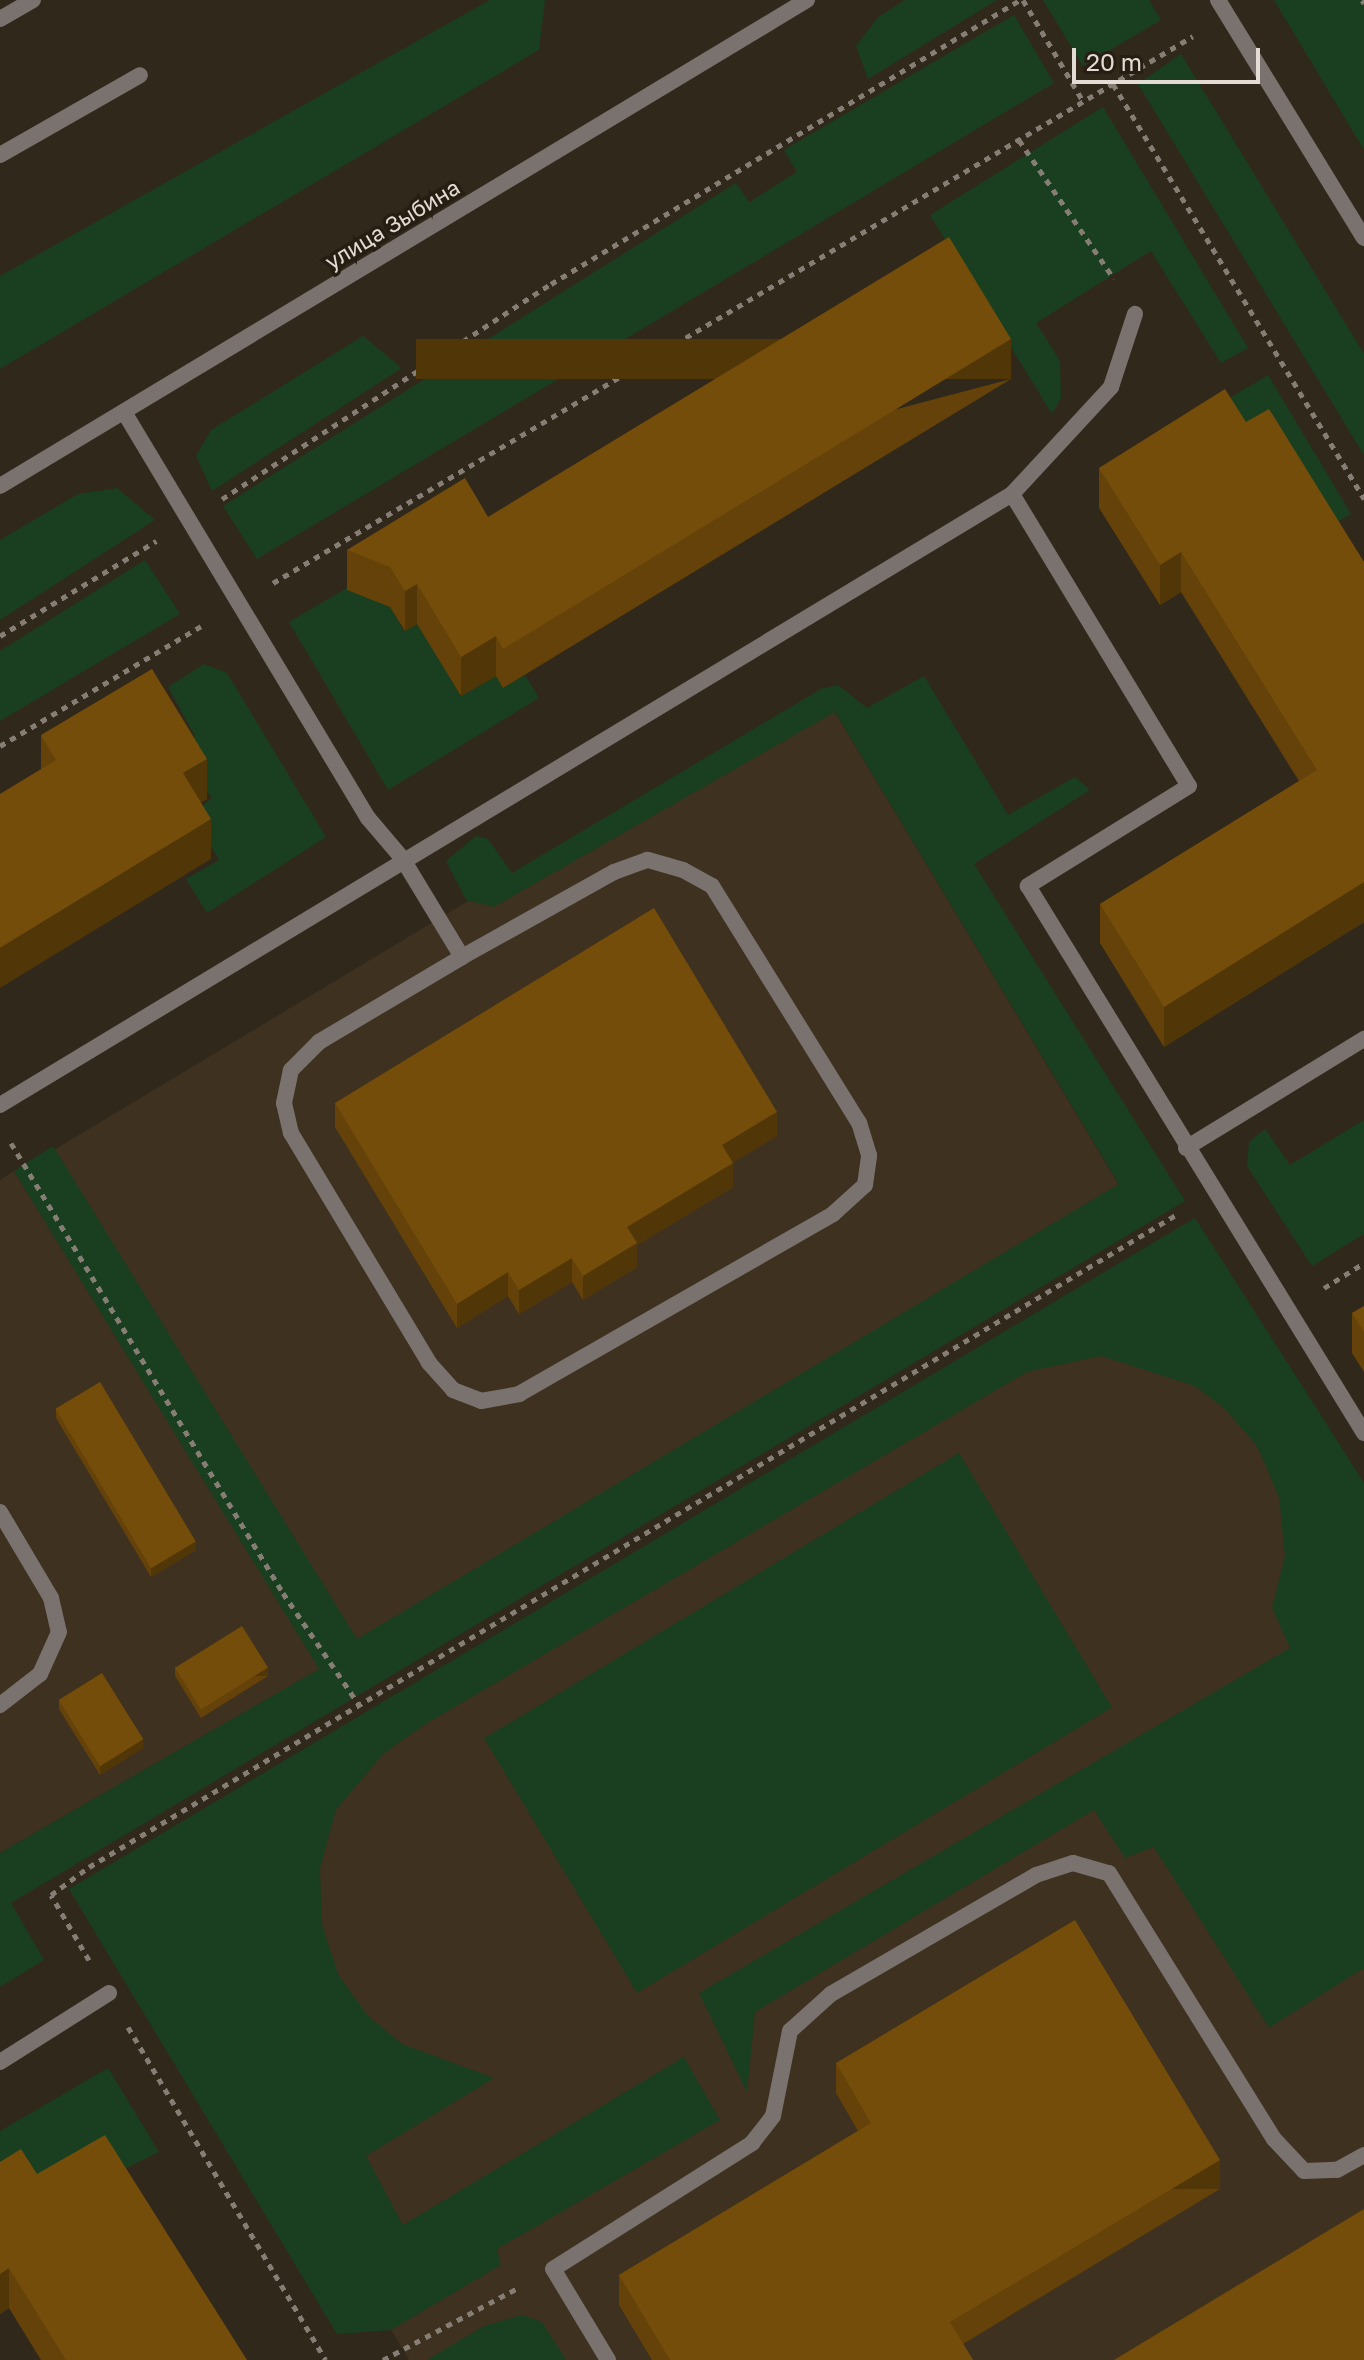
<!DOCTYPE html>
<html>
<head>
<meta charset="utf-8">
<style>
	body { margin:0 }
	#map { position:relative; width:1364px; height:2360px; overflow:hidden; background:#31281c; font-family:"Golos Text",sans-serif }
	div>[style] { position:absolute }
	.built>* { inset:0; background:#3e311f; transform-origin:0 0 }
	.green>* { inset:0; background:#193f20; transform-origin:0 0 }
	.path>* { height:5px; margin-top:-2.5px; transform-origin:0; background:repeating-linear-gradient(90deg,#867e74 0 6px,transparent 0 12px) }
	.lane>* { height:16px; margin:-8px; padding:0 8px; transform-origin:8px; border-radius:8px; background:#7a726f }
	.street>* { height:16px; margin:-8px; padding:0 8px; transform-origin:8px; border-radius:8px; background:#7a726f }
	.wall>* { inset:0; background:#644209 }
	.shaded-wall>* { inset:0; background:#513607; transform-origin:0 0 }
	.building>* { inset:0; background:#744d0a; transform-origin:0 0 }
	span { translate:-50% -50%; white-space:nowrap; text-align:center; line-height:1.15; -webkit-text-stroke:7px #271e13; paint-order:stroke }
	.street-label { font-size:22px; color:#e2dcd4 }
	.scale { position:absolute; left:1072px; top:48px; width:188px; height:36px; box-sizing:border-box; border:4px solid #e2dcd4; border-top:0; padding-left:10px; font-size:24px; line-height:28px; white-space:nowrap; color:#e2dcd4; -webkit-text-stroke:6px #271e13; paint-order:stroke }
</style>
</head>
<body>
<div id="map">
	<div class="built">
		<i style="left:821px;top:689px;width:578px;height:894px;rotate:59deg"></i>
		<i style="clip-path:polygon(14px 1171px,320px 1669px,0 1853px,0 1180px)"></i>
		<i style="clip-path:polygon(1166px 1251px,1364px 1575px,1364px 2360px,409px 2360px,125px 1877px)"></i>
	</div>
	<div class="green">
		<i style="clip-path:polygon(490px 0,545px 0,539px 50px,0 369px,0 276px)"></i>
		<i style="clip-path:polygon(905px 0,997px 0,868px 79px,856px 46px,878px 17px)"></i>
		<i style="clip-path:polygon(1043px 0,1149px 0,1161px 20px,1083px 66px)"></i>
		<i style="clip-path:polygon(1274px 0,1364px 0,1364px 150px)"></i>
		<i style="clip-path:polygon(1014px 15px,1054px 83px,257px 559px,223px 506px,736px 183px,749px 202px,797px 172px,784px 150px)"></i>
		<i style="clip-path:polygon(1181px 54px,1364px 354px,1364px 455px,1138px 84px)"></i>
		<i style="clip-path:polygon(1103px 107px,1248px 348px,1221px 363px,1151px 251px,1036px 323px,1060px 361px,1061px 398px,1052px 414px,930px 215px)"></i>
		<i style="clip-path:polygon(363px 336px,402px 368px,212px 491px,196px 456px,211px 430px)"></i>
		<i style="clip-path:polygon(1268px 375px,1351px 514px,1306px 539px,1170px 434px)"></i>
		<i style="clip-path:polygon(117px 488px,155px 520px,0 620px,0 540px,78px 494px)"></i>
		<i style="clip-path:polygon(145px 560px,180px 614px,0 721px,0 651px)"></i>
		<i style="clip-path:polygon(350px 586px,390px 607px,404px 631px,417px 624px,461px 696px,496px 676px,503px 688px,525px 675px,539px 698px,388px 790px,289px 622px)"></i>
		<i style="clip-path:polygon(204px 664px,227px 673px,326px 837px,207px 913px,186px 879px,219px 860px,192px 814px,212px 798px,174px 749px,195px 736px,168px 687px)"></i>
		<i style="clip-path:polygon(924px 676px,1008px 815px,1075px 777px,1090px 790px,974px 864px,1185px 1201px,11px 1903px,44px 1960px,0 1987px,0 1853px,319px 1669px,14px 1171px,53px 1146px,357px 1639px,1119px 1184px,835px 712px,494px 907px,466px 900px,446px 861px,476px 836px,488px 839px,512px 873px,821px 689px,838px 685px,867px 708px)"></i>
		<i style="clip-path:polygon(1364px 1120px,1364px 1234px,1312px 1266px,1247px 1166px,1249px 1142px,1265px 1129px,1290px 1165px)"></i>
		<i style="clip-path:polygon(1195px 1218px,1364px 1483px,1364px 1968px,1269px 2028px,1154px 1847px,1125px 1858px,1094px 1810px,755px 2012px,747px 2092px,699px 1993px,1290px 1648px,1272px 1608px,1285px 1556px,1279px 1497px,1257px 1446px,1225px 1409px,1195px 1386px,1101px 1356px,1027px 1372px,424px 1725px,383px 1754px,336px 1810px,320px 1869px,322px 1925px,338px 1974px,367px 2015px,402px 2044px,494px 2078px,366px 2156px,403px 2225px,684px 2057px,720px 2120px,497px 2249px,501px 2265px,391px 2330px,337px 2334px,69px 1889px)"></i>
		<i style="left:959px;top:1453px;width:297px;height:554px;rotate:59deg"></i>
		<i style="clip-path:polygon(108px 2068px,159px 2152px,116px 2173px,0 2189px,0 2131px)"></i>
		<i style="clip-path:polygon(522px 2315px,542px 2322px,566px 2360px,427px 2360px,484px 2326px)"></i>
	</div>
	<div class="path">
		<i style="left:1023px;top:0;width:117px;rotate:59.3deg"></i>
		<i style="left:1362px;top:0;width:4px;rotate:56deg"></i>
		<i style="left:1113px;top:84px;width:485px;rotate:58.8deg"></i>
		<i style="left:1019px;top:140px;width:168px;rotate:55.6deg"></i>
		<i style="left:222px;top:499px;width:393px;rotate:-33.2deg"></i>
		<i style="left:551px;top:284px;width:548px;rotate:-31.2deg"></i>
		<i style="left:273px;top:583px;width:1070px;rotate:-30.73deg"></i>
		<i style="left:0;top:636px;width:183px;rotate:-31.3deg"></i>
		<i style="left:0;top:746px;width:236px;rotate:-30.8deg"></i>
		<i style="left:11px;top:1143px;width:526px;rotate:58.85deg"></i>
		<i style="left:283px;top:1593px;width:135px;rotate:55.8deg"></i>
		<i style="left:1324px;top:1288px;width:47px;rotate:-32deg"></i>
		<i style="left:89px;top:1960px;width:75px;rotate:-120.3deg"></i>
		<i style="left:51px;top:1895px;width:47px;rotate:-36.4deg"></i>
		<i style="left:89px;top:1867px;width:1271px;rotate:-30.96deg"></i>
		<i style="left:128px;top:2027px;width:387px;rotate:59.3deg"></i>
		<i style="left:383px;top:2360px;width:151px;rotate:-28.1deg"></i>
	</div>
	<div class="lane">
		<i style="left:0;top:19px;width:38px;rotate:-30deg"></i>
		<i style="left:0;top:155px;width:161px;rotate:-29.7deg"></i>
		<i style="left:124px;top:412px;width:474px;rotate:59deg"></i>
		<i style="left:368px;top:818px;width:52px;rotate:49.6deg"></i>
		<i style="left:402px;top:858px;width:116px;rotate:58.8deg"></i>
		<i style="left:462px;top:957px;width:166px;rotate:149.3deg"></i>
		<i style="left:319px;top:1042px;width:40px;rotate:135deg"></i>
		<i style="left:291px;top:1070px;width:34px;rotate:102deg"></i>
		<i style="left:284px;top:1103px;width:31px;rotate:77deg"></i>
		<i style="left:291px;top:1133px;width:268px;rotate:59deg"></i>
		<i style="left:429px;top:1363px;width:36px;rotate:48deg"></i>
		<i style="left:453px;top:1390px;width:30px;rotate:21deg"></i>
		<i style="left:481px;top:1401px;width:39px;rotate:-10deg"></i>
		<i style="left:519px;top:1394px;width:362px;rotate:-29.8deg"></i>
		<i style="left:833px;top:1214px;width:43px;rotate:-42.2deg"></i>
		<i style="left:865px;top:1185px;width:30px;rotate:-82deg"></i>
		<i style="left:869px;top:1155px;width:34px;rotate:-107deg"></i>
		<i style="left:859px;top:1123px;width:279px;rotate:-121.8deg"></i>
		<i style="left:712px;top:886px;width:33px;rotate:-151deg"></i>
		<i style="left:683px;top:870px;width:37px;rotate:-164deg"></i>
		<i style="left:647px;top:860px;width:35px;rotate:160deg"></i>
		<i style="left:614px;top:872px;width:174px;rotate:150.8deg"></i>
		<i style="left:1012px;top:494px;width:146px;rotate:-47.2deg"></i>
		<i style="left:1111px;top:387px;width:77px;rotate:-71.8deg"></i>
		<i style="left:0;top:1105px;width:1182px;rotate:-31.12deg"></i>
		<i style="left:1012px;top:494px;width:341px;rotate:58.8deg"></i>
		<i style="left:1189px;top:786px;width:190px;rotate:148.2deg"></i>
		<i style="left:1028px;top:886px;width:642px;rotate:58.44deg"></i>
		<i style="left:1186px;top:1148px;width:209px;rotate:-31.5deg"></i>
		<i style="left:0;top:1512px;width:100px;rotate:59.3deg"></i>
		<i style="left:51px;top:1598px;width:35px;rotate:77deg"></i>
		<i style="left:59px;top:1632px;width:46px;rotate:114.3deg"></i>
		<i style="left:40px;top:1674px;width:51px;rotate:142.2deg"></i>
		<i style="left:0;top:2062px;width:129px;rotate:-32.3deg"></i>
		<i style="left:608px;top:2360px;width:106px;rotate:-121.1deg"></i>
		<i style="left:553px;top:2269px;width:236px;rotate:-32.3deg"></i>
		<i style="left:752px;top:2143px;width:34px;rotate:-52deg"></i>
		<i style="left:773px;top:2116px;width:87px;rotate:-78.7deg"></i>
		<i style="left:790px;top:2031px;width:55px;rotate:-42.1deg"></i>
		<i style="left:831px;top:1994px;width:237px;rotate:-30.1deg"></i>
		<i style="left:1036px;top:1875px;width:39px;rotate:-18deg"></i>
		<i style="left:1073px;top:1863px;width:37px;rotate:16deg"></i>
		<i style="left:1109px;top:1873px;width:313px;rotate:58.2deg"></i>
		<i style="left:1274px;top:2139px;width:44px;rotate:46.8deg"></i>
		<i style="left:1304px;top:2171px;width:33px;rotate:-2deg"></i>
		<i style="left:1337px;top:2170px;width:31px;rotate:-29deg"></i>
	</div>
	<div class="street">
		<i style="left:1218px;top:0;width:279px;rotate:58.5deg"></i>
		<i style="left:0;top:486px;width:942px;rotate:-31.06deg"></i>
	</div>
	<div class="wall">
		<i style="clip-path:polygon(1011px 379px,503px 688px,496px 676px,461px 696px,417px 624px,405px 631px,390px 607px,347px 590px,347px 550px,488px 517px)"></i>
		<i style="clip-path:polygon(1246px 422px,1364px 562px,1364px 922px,1164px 1047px,1100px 943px,1100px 904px,1299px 781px,1181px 592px,1160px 605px,1099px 508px,1099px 468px)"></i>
		<i style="clip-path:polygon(41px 735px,207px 799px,201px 802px,211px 859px,41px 769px)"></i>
		<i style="clip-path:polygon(335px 1103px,777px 1136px,732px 1163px,733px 1187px,637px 1245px,637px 1267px,583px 1300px,572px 1282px,519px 1314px,508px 1296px,457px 1328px,335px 1127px)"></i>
		<i style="clip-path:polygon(1364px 1306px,1364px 1372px,1352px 1353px,1352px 1313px)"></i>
		<i style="clip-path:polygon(56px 1409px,196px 1550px,151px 1577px,56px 1418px)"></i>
		<i style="clip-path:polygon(175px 1667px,268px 1676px,201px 1718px,175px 1676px)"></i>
		<i style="clip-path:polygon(59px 1700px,143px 1748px,100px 1775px,59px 1709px)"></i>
		<i style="clip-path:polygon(836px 2063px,1220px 2189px,963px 2344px,973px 2360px,652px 2360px,619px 2305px,619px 2275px,858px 2131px,836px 2093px)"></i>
		<i style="clip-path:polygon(0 2162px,37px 2174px,247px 2360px,41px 2360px,9px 2308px,0 2314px)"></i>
	</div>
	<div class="shaded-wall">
		<i style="left:1011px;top:339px;width:40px;height:595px;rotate:90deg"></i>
		<i style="clip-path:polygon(1181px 552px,1181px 592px,1160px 605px,1160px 565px)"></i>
		<i style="clip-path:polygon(417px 584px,417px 624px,405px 631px,405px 591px)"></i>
		<i style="clip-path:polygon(496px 636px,496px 676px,461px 696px,461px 657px)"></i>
		<i style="clip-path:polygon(207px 759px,207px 799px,183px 812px,183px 773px)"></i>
		<i style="clip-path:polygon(211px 819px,211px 859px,0 988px,0 948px)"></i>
		<i style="clip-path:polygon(1364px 882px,1364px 922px,1164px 1047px,1164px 1007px)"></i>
		<i style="clip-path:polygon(777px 1112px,777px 1136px,722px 1169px,722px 1145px)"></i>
		<i style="clip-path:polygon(733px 1163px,733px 1187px,637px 1245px,637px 1267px,583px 1300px,583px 1276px,627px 1227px)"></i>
		<i style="clip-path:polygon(572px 1258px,572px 1282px,519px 1314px,519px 1290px)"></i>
		<i style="clip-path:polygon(508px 1272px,508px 1296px,457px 1328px,457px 1304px)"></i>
		<i style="clip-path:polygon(196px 1541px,196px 1550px,151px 1577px,151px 1568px)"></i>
		<i style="left:268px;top:1667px;width:9px;height:79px;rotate:90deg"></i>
		<i style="clip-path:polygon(143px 1739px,143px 1748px,100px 1775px,100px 1766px)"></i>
		<i style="left:1220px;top:2160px;width:29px;height:315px;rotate:90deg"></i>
		<i style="clip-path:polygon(9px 2268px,9px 2308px,0 2314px,0 2274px)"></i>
	</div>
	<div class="building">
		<i style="clip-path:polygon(949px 237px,1011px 339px,503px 649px,496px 636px,461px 657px,417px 584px,405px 591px,390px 567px,347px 550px,465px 478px,488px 517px)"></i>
		<i style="clip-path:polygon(1225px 389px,1246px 422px,1269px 409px,1364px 562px,1364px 882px,1164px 1007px,1100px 904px,1317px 770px,1181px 552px,1160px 565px,1099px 468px)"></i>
		<i style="clip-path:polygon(152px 669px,207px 759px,183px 773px,211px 819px,0 948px,0 794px,56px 760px,41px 735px)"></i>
		<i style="clip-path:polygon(654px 908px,777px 1112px,722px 1145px,733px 1163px,627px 1227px,637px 1243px,583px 1276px,572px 1258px,519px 1290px,508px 1272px,457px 1304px,335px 1103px)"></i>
		<i style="clip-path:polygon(1364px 1306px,1364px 1332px,1352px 1313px)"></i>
		<i style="left:100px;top:1382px;width:186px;height:52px;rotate:59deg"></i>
		<i style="left:242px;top:1626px;width:49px;height:79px;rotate:58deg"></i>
		<i style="left:102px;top:1673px;width:78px;height:51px;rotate:58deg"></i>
		<i style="clip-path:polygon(1075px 1920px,1220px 2160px,950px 2322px,973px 2360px,670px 2360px,619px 2275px,871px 2123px,836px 2063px)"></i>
		<i style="clip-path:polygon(105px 2135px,247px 2360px,66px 2360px,9px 2268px,0 2274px,0 2162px,21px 2149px,37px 2174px)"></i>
		<i style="clip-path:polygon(1364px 2209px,1364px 2360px,1114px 2360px)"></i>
	</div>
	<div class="street-label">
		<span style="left:392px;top:224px;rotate:-31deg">улица Зыбина</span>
	</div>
	<div class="scale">20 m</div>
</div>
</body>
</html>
